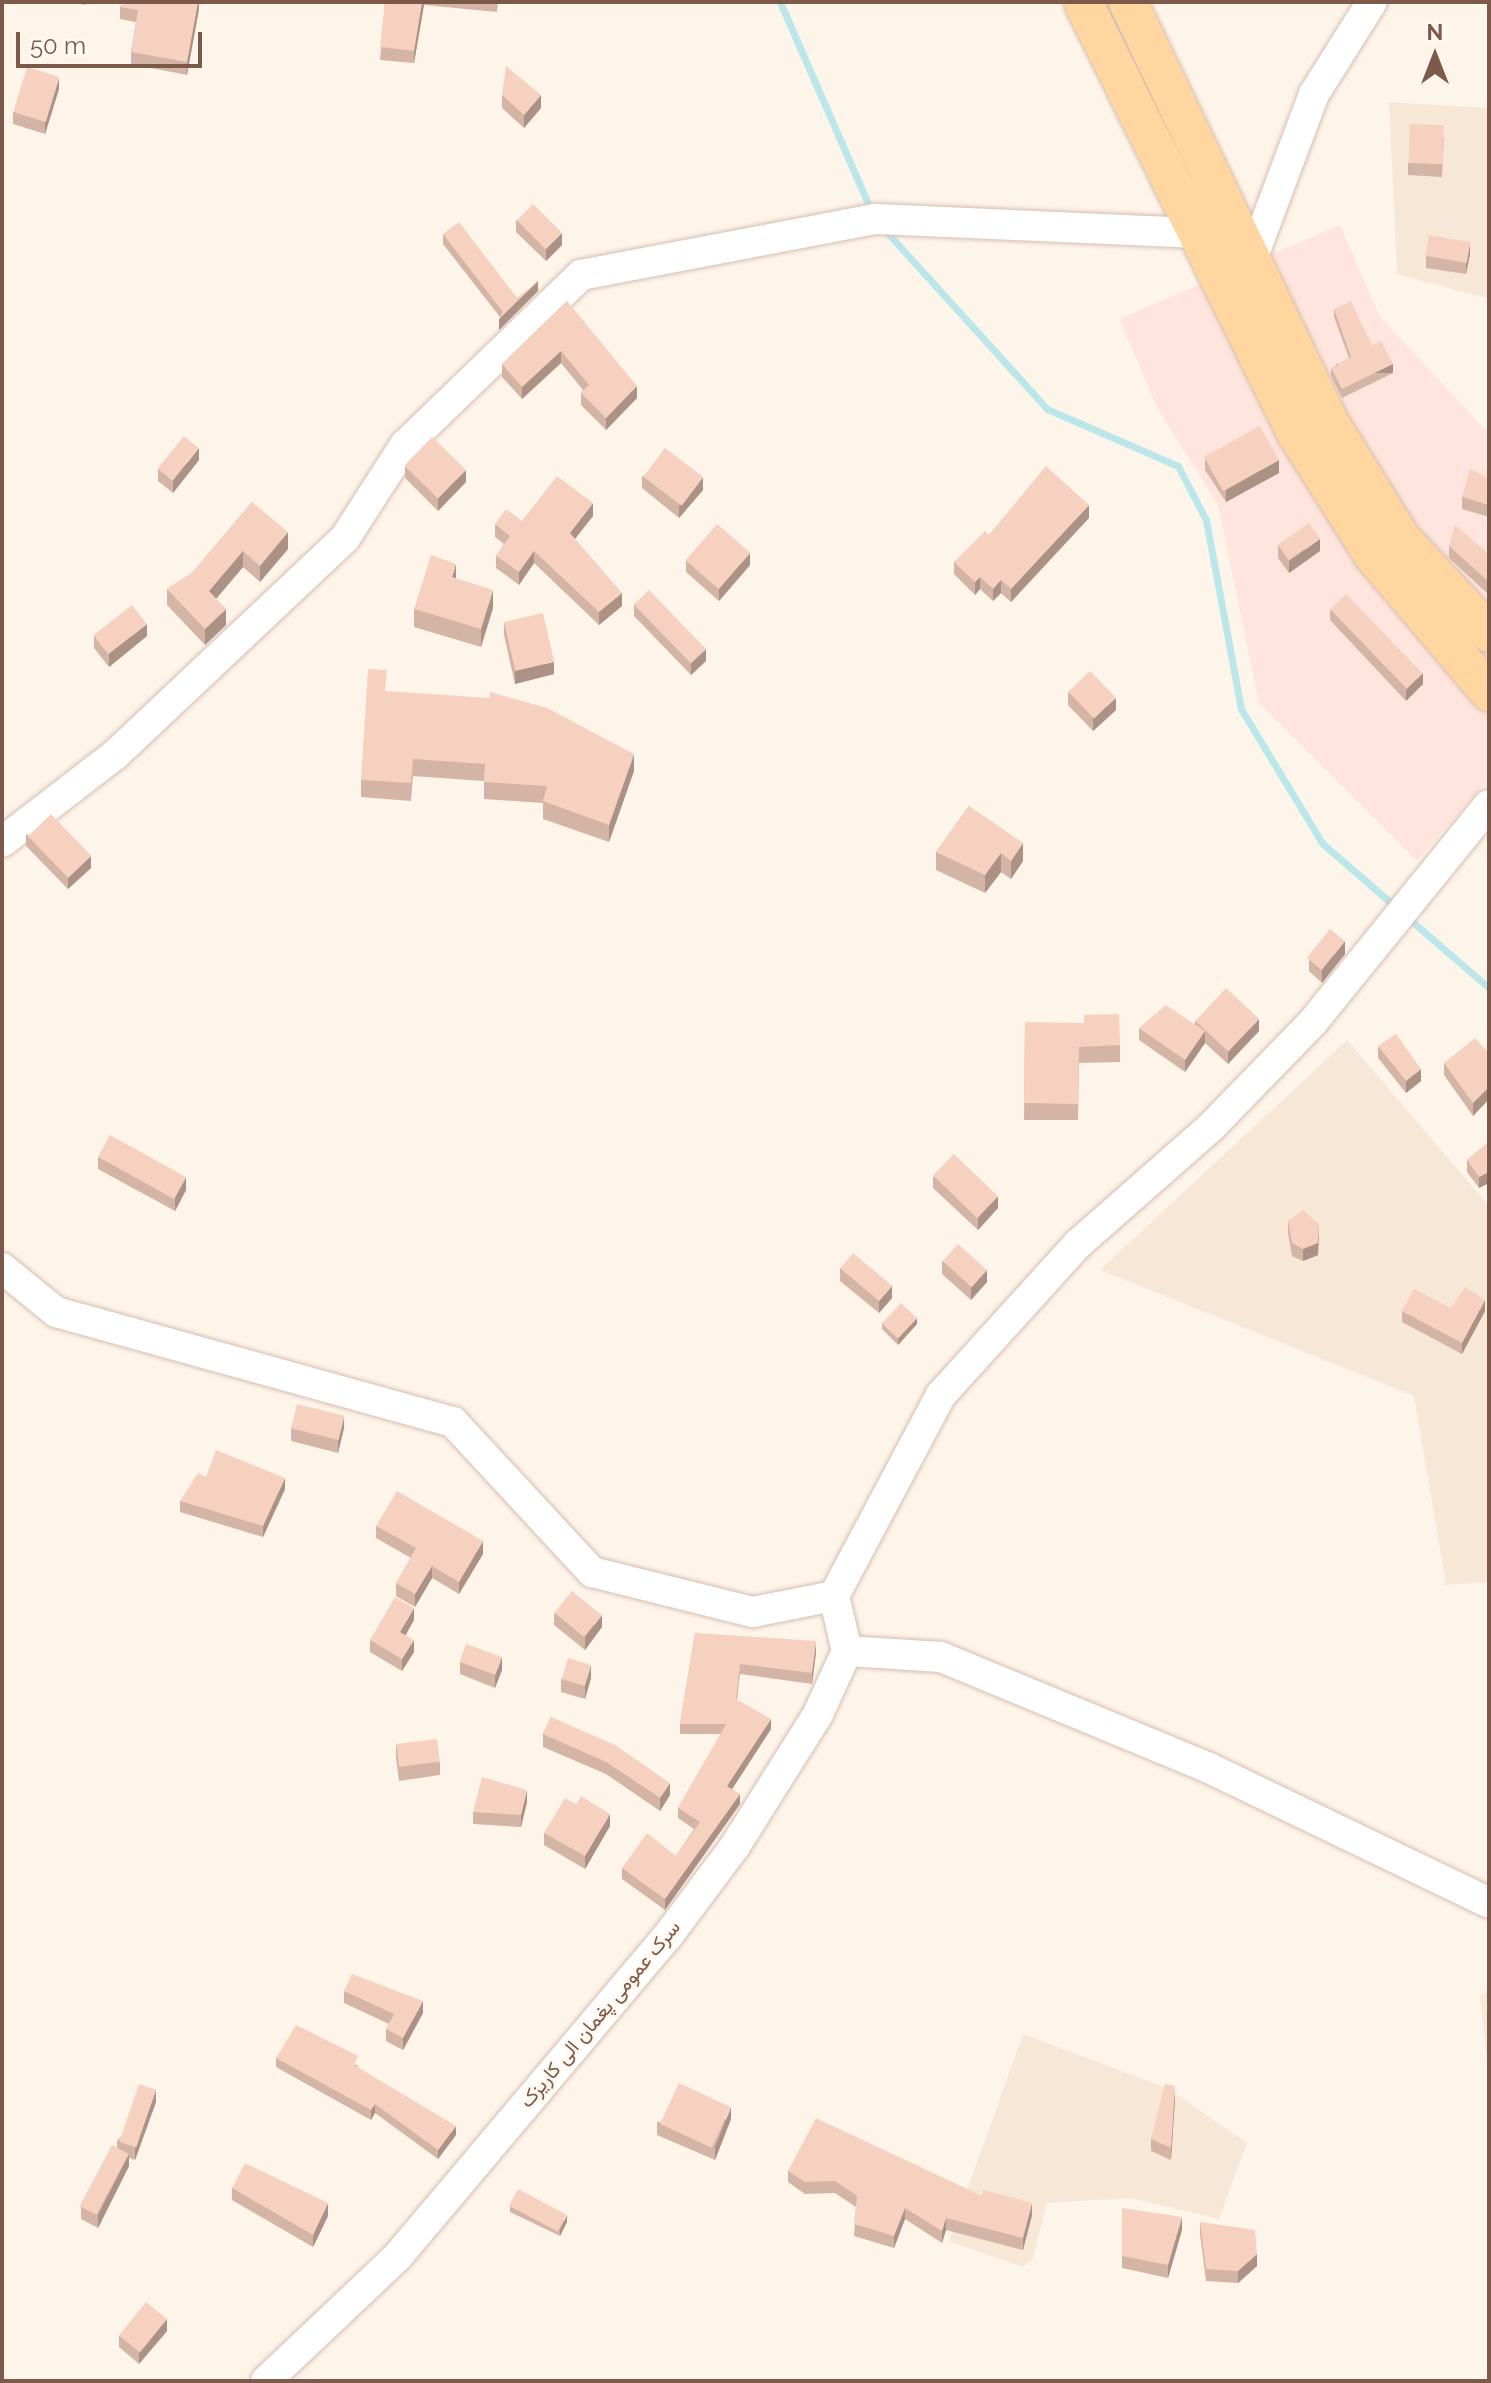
<!DOCTYPE html>
<html>
<head>
<meta charset="utf-8">
<style>
	body { margin:0 }
	#map { position:relative; width:1491px; height:2383px; overflow:hidden; background:#fef5ea; font-family:Raleway,Vazirmatn,sans-serif }
	div>[style] { position:absolute }
	.residential>* { inset:0; background:#f7e7d7 }
	.commercial>* { inset:0; background:#ffe5dd }
	.stream>* { height:7px; margin:-3.5px; padding:0 3.5px; transform-origin:3.5px; border-radius:3.5px; background:#bbe7eb }
	.roads { filter:drop-shadow(0 0 2px #d5beb0) drop-shadow(0 0 2px #d5beb0) }
	.minor>* { height:30px; margin:-15px; padding:0 15px; transform-origin:15px; border-radius:15px; background:#fff }
	.major>* { height:38px; margin:-19px; padding:0 19px; transform-origin:19px; border-radius:19px; background:#ffd6a0 }
	.wall>* { inset:0; background:#d4b4a4 }
	.shaded-wall>* { inset:0; background:#ac9286; transform-origin:0 0 }
	.building>* { inset:0; background:#f6d1bf; transform-origin:0 0 }
	span { translate:-50% -50%; white-space:nowrap; text-align:center; line-height:1.15; -webkit-text-stroke:6px #fff9f2; paint-order:stroke }
	.street-label { font-size:20px; color:#7d5949 }
	.frame { position:absolute; inset:0; border:4px solid #7d5949; pointer-events:none }
	.north { position:absolute; left:1395px; top:16px; width:80px; height:80px; -webkit-text-stroke:6px #fff9f2; paint-order:stroke; rotate:0deg; font-size:22px; font-weight:700; line-height:32px; text-align:center; color:#7d5949 }
	.north::after { content:''; display:block; margin:auto; width:28px; height:36px; background:#7d5949; clip-path:polygon(50% 0,100% 100%,50% 72%,0 100%) }
	.scale { position:absolute; left:16px; top:32px; width:186px; height:36px; box-sizing:border-box; border:4px solid #7d5949; border-top:0; padding-left:10px; font-size:24px; line-height:28px; white-space:nowrap; color:#7d5949; -webkit-text-stroke:6px #fff9f2; paint-order:stroke }
</style>
</head>
<body>
<div id="map">
	<div class="residential">
		<i style="clip-path:polygon(1389px 102px,1489px 108px,1489px 299px,1397px 274px)"></i>
		<i style="clip-path:polygon(1347px 1040px,1489px 1206px,1489px 1582px,1446px 1585px,1414px 1396px,1100px 1270px)"></i>
		<i style="clip-path:polygon(1489px 1989px,1489px 2078px,1480px 1997px)"></i>
		<i style="clip-path:polygon(1023px 2034px,1167px 2088px,1247px 2143px,1219px 2219px,1130px 2198px,1047px 2203px,1032px 2260px,1023px 2267px,949px 2241px)"></i>
	</div>
	<div class="commercial">
		<i style="clip-path:polygon(1340px 225px,1379px 315px,1489px 434px,1489px 779px,1417px 861px,1259px 703px,1218px 505px,1158px 409px,1119px 319px)"></i>
	</div>
	<div class="stream">
		<i style="left:780px;top:2px;width:230px;rotate:66.4deg"></i>
		<i style="left:884px;top:229px;width:243px;rotate:47.8deg"></i>
		<i style="left:1047px;top:409px;width:143px;rotate:23.5deg"></i>
		<i style="left:1178px;top:466px;width:61px;rotate:62.6deg"></i>
		<i style="left:1206px;top:520px;width:192px;rotate:79.5deg"></i>
		<i style="left:1241px;top:709px;width:157px;rotate:58.8deg"></i>
		<i style="left:1322px;top:843px;width:101px;rotate:41deg"></i>
		<i style="left:1407px;top:917px;width:108px;rotate:40.9deg"></i>
	</div>
	<div class="roads">
		<div class="minor">
			<i style="left:1252px;top:259px;width:176px;rotate:-69.4deg"></i>
			<i style="left:1314px;top:94px;width:109px;rotate:-57.8deg"></i>
			<i style="left:2px;top:842px;width:144px;rotate:-37.7deg"></i>
			<i style="left:116px;top:754px;width:315px;rotate:-43.3deg"></i>
			<i style="left:345px;top:538px;width:111px;rotate:-57.2deg"></i>
			<i style="left:405px;top:445px;width:245px;rotate:-44deg"></i>
			<i style="left:581px;top:275px;width:299px;rotate:-10.8deg"></i>
			<i style="left:875px;top:219px;width:320px;rotate:2.5deg"></i>
			<i style="left:2px;top:1268px;width:70px;rotate:39.2deg"></i>
			<i style="left:56px;top:1312px;width:412px;rotate:15.5deg"></i>
			<i style="left:453px;top:1422px;width:205px;rotate:47.2deg"></i>
			<i style="left:592px;top:1572px;width:166px;rotate:14deg"></i>
			<i style="left:753px;top:1612px;width:83px;rotate:-11.2deg"></i>
			<i style="left:834px;top:1596px;width:228px;rotate:-62deg"></i>
			<i style="left:941px;top:1395px;width:205px;rotate:-47.8deg"></i>
			<i style="left:1079px;top:1243px;width:174px;rotate:-41.3deg"></i>
			<i style="left:1210px;top:1128px;width:148px;rotate:-45.8deg"></i>
			<i style="left:1313px;top:1022px;width:279px;rotate:-51deg"></i>
			<i style="left:847px;top:1651px;width:94px;rotate:3.7deg"></i>
			<i style="left:941px;top:1657px;width:290px;rotate:22.5deg"></i>
			<i style="left:1209px;top:1768px;width:311px;rotate:25.7deg"></i>
			<i style="left:266px;top:2381px;width:182px;rotate:-43.4deg"></i>
			<i style="left:398px;top:2256px;width:417px;rotate:-49.9deg"></i>
			<i style="left:667px;top:1937px;width:114px;rotate:-53.2deg"></i>
			<i style="left:735px;top:1846px;width:156px;rotate:-57.8deg"></i>
			<i style="left:818px;top:1714px;width:69px;rotate:-65.3deg"></i>
			<i style="left:847px;top:1651px;width:57px;rotate:-103.3deg"></i>
		</div>
		<div class="major">
			<i style="left:1083px;top:2px;width:481px;rotate:63.7deg"></i>
			<i style="left:1296px;top:433px;width:144px;rotate:57.7deg"></i>
			<i style="left:1373px;top:555px;width:180px;rotate:49.7deg"></i>
			<i style="left:1128px;top:2px;width:463px;rotate:64.4deg"></i>
			<i style="left:1328px;top:420px;width:139px;rotate:58.3deg"></i>
			<i style="left:1401px;top:538px;width:129px;rotate:47.2deg"></i>
		</div>
	</div>
	<div class="wall">
		<i style="clip-path:polygon(70px 2px,86px 2px,86px 5px)"></i>
		<i style="clip-path:polygon(199px 2px,199px 9px,187px 75px,131px 64px,131px 52px,136px 22px,120px 19px,120px 7px)"></i>
		<i style="clip-path:polygon(385px 2px,498px 2px,497px 12px,424px 5px,414px 63px,380px 60px)"></i>
		<i style="clip-path:polygon(59px 89px,45px 134px,13px 124px,13px 112px)"></i>
		<i style="clip-path:polygon(502px 95px,541px 108px,524px 128px,502px 108px)"></i>
		<i style="clip-path:polygon(1444px 138px,1442px 177px,1408px 175px,1408px 163px)"></i>
		<i style="clip-path:polygon(516px 220px,562px 245px,546px 261px,516px 232px)"></i>
		<i style="clip-path:polygon(443px 234px,517px 298px,538px 291px,499px 330px,500px 317px,443px 244px)"></i>
		<i style="clip-path:polygon(1470px 254px,1466px 274px,1426px 268px,1426px 256px)"></i>
		<i style="clip-path:polygon(567px 301px,637px 398px,606px 430px,581px 405px,581px 393px,583px 390px,561px 363px,522px 399px,502px 377px,502px 364px)"></i>
		<i style="clip-path:polygon(1334px 309px,1372px 345px,1393px 373px,1342px 398px,1331px 376px,1331px 368px,1349px 358px,1334px 317px)"></i>
		<i style="clip-path:polygon(1205px 458px,1279px 473px,1226px 502px,1205px 470px)"></i>
		<i style="clip-path:polygon(199px 460px,173px 493px,158px 481px,158px 469px)"></i>
		<i style="clip-path:polygon(405px 466px,466px 482px,438px 511px,405px 478px)"></i>
		<i style="clip-path:polygon(642px 476px,703px 490px,679px 518px,642px 488px)"></i>
		<i style="clip-path:polygon(1489px 478px,1489px 517px,1462px 509px,1462px 497px)"></i>
		<i style="clip-path:polygon(252px 502px,288px 549px,260px 582px,243px 567px,216px 599px,226px 625px,205px 645px,167px 605px,167px 589px,192px 573px)"></i>
		<i style="clip-path:polygon(593px 516px,575px 539px,622px 606px,599px 625px,534px 563px,519px 585px,496px 568px,496px 556px,504px 544px,495px 537px,495px 524px)"></i>
		<i style="clip-path:polygon(1089px 518px,1011px 602px,1001px 593px,993px 601px,980px 589px,975px 595px,954px 574px,954px 562px,989px 535px)"></i>
		<i style="clip-path:polygon(1278px 545px,1320px 551px,1289px 573px,1278px 558px)"></i>
		<i style="clip-path:polygon(1449px 546px,1489px 554px,1489px 595px,1449px 558px)"></i>
		<i style="clip-path:polygon(686px 560px,750px 565px,719px 601px,686px 572px)"></i>
		<i style="clip-path:polygon(456px 579px,493px 608px,481px 647px,414px 627px,414px 609px)"></i>
		<i style="clip-path:polygon(634px 604px,706px 661px,691px 675px,634px 616px)"></i>
		<i style="clip-path:polygon(1330px 609px,1423px 684px,1406px 701px,1330px 620px)"></i>
		<i style="clip-path:polygon(504px 623px,554px 674px,515px 684px,504px 635px)"></i>
		<i style="clip-path:polygon(94px 636px,147px 636px,109px 667px,94px 648px)"></i>
		<i style="clip-path:polygon(386px 691px,634px 771px,609px 842px,543px 819px,543px 803px,484px 799px,484px 781px,413px 776px,411px 801px,361px 797px,361px 780px)"></i>
		<i style="clip-path:polygon(1068px 692px,1116px 710px,1093px 731px,1068px 705px)"></i>
		<i style="clip-path:polygon(969px 806px,1023px 861px,1011px 879px,1001px 872px,985px 893px,936px 870px,936px 852px)"></i>
		<i style="clip-path:polygon(26px 834px,91px 868px,68px 889px,26px 846px)"></i>
		<i style="clip-path:polygon(1345px 954px,1322px 983px,1309px 971px,1309px 959px)"></i>
		<i style="clip-path:polygon(1195px 1021px,1259px 1031px,1228px 1064px,1205px 1043px,1185px 1072px,1139px 1040px,1139px 1028px,1195px 1024px)"></i>
		<i style="clip-path:polygon(1025px 1022px,1120px 1045px,1120px 1062px,1079px 1063px,1078px 1120px,1024px 1120px)"></i>
		<i style="clip-path:polygon(1378px 1046px,1421px 1081px,1406px 1093px,1378px 1058px)"></i>
		<i style="clip-path:polygon(1489px 1053px,1489px 1099px,1473px 1116px,1444px 1075px,1444px 1063px)"></i>
		<i style="clip-path:polygon(1489px 1142px,1489px 1183px,1479px 1188px,1467px 1172px,1467px 1160px)"></i>
		<i style="clip-path:polygon(98px 1157px,186px 1190px,175px 1211px,98px 1169px)"></i>
		<i style="clip-path:polygon(933px 1176px,998px 1208px,978px 1230px,933px 1188px)"></i>
		<i style="clip-path:polygon(1288px 1221px,1319px 1236px,1318px 1255px,1303px 1261px,1292px 1256px,1288px 1233px)"></i>
		<i style="clip-path:polygon(942px 1261px,987px 1282px,971px 1300px,942px 1274px)"></i>
		<i style="clip-path:polygon(840px 1268px,892px 1298px,879px 1313px,840px 1281px)"></i>
		<i style="clip-path:polygon(1451px 1308px,1485px 1311px,1462px 1354px,1402px 1322px,1402px 1311px)"></i>
		<i style="clip-path:polygon(882px 1323px,917px 1324px,898px 1345px,882px 1329px)"></i>
		<i style="clip-path:polygon(291px 1428px,344px 1428px,338px 1453px,291px 1441px)"></i>
		<i style="clip-path:polygon(206px 1477px,285px 1489px,263px 1537px,180px 1512px,180px 1501px)"></i>
		<i style="clip-path:polygon(376px 1526px,483px 1554px,459px 1594px,432px 1578px,415px 1607px,396px 1596px,396px 1583px,411px 1558px,376px 1538px)"></i>
		<i style="clip-path:polygon(554px 1613px,602px 1627px,585px 1650px,554px 1625px)"></i>
		<i style="clip-path:polygon(414px 1620px,406px 1635px,414px 1652px,402px 1671px,370px 1652px,370px 1640px)"></i>
		<i style="clip-path:polygon(695px 1633px,816px 1652px,812px 1684px,740px 1674px,737px 1700px,771px 1729px,732px 1789px,740px 1804px,665px 1910px,622px 1879px,622px 1868px,676px 1856px,694px 1829px,678px 1818px,678px 1808px,721px 1734px,680px 1734px,680px 1724px)"></i>
		<i style="clip-path:polygon(460px 1662px,502px 1670px,495px 1688px,460px 1674px)"></i>
		<i style="clip-path:polygon(591px 1678px,585px 1699px,561px 1692px,561px 1679px)"></i>
		<i style="clip-path:polygon(551px 1717px,670px 1795px,660px 1811px,606px 1774px,543px 1747px,543px 1734px)"></i>
		<i style="clip-path:polygon(396px 1745px,440px 1762px,440px 1775px,399px 1781px,396px 1758px)"></i>
		<i style="clip-path:polygon(527px 1802px,521px 1827px,473px 1824px,473px 1812px)"></i>
		<i style="clip-path:polygon(610px 1826px,585px 1869px,544px 1845px,544px 1833px)"></i>
		<i style="clip-path:polygon(344px 1991px,423px 2013px,403px 2050px,386px 2041px,386px 2029px,389px 2024px,344px 2003px)"></i>
		<i style="clip-path:polygon(276px 2058px,358px 2065px,357px 2067px,456px 2135px,438px 2159px,375px 2113px,371px 2120px,276px 2067px)"></i>
		<i style="clip-path:polygon(1175px 2098px,1171px 2160px,1151px 2151px,1151px 2139px)"></i>
		<i style="clip-path:polygon(156px 2102px,135px 2160px,129px 2158px,129px 2166px,98px 2228px,81px 2219px,81px 2207px,117px 2148px,117px 2141px)"></i>
		<i style="clip-path:polygon(731px 2119px,715px 2160px,657px 2135px,657px 2122px)"></i>
		<i style="clip-path:polygon(788px 2171px,982px 2196px,1032px 2215px,1023px 2250px,946px 2230px,942px 2243px,905px 2219px,894px 2248px,854px 2236px,856px 2207px,835px 2193px,805px 2194px,788px 2182px)"></i>
		<i style="clip-path:polygon(232px 2188px,328px 2216px,313px 2247px,232px 2200px)"></i>
		<i style="clip-path:polygon(510px 2206px,567px 2222px,560px 2236px,510px 2212px)"></i>
		<i style="clip-path:polygon(1122px 2208px,1182px 2230px,1168px 2278px,1122px 2268px)"></i>
		<i style="clip-path:polygon(1200px 2222px,1257px 2266px,1238px 2283px,1206px 2281px,1200px 2234px)"></i>
		<i style="clip-path:polygon(167px 2331px,139px 2364px,119px 2347px,119px 2335px)"></i>
	</div>
	<div class="shaded-wall">
		<i style="clip-path:polygon(198px 2px,199px 2px,199px 9px,187px 75px,187px 62px)"></i>
		<i style="clip-path:polygon(422px 2px,424px 2px,424px 5px,414px 63px,414px 51px)"></i>
		<i style="clip-path:polygon(59px 77px,59px 89px,45px 134px,45px 122px)"></i>
		<i style="clip-path:polygon(541px 95px,541px 108px,524px 128px,524px 115px)"></i>
		<i style="clip-path:polygon(562px 233px,562px 245px,546px 261px,546px 249px)"></i>
		<i style="clip-path:polygon(1470px 242px,1470px 254px,1466px 274px,1466px 262px)"></i>
		<i style="clip-path:polygon(538px 281px,538px 291px,499px 330px,499px 319px)"></i>
		<i style="clip-path:polygon(561px 351px,561px 363px,522px 399px,522px 387px)"></i>
		<i style="left:1393px;top:364px;width:9px;height:57px;rotate:90deg"></i>
		<i style="clip-path:polygon(637px 386px,637px 398px,606px 430px,606px 418px)"></i>
		<i style="clip-path:polygon(199px 448px,199px 460px,173px 493px,173px 481px)"></i>
		<i style="clip-path:polygon(1279px 460px,1279px 473px,1226px 502px,1226px 490px)"></i>
		<i style="clip-path:polygon(466px 470px,466px 482px,438px 511px,438px 498px)"></i>
		<i style="clip-path:polygon(703px 477px,703px 490px,679px 518px,679px 506px)"></i>
		<i style="clip-path:polygon(593px 503px,593px 516px,570px 545px,570px 533px)"></i>
		<i style="clip-path:polygon(1089px 505px,1089px 518px,1011px 602px,1011px 589px)"></i>
		<i style="clip-path:polygon(288px 532px,288px 549px,260px 582px,260px 566px)"></i>
		<i style="clip-path:polygon(1320px 539px,1320px 551px,1289px 573px,1289px 561px)"></i>
		<i style="clip-path:polygon(243px 551px,243px 567px,209px 607px,209px 591px)"></i>
		<i style="clip-path:polygon(534px 551px,534px 563px,519px 585px,519px 572px)"></i>
		<i style="clip-path:polygon(750px 553px,750px 565px,719px 601px,719px 589px)"></i>
		<i style="clip-path:polygon(456px 564px,456px 582px,452px 577px)"></i>
		<i style="clip-path:polygon(980px 577px,980px 589px,975px 595px,975px 582px)"></i>
		<i style="clip-path:polygon(1001px 580px,1001px 593px,993px 601px,993px 589px)"></i>
		<i style="clip-path:polygon(493px 590px,493px 608px,481px 647px,481px 629px)"></i>
		<i style="clip-path:polygon(622px 593px,622px 606px,599px 625px,599px 612px)"></i>
		<i style="clip-path:polygon(226px 609px,226px 625px,205px 645px,205px 629px)"></i>
		<i style="clip-path:polygon(147px 624px,147px 636px,109px 667px,109px 654px)"></i>
		<i style="clip-path:polygon(706px 649px,706px 661px,691px 675px,691px 663px)"></i>
		<i style="clip-path:polygon(554px 662px,554px 674px,515px 684px,515px 671px)"></i>
		<i style="clip-path:polygon(1423px 673px,1423px 684px,1406px 701px,1406px 690px)"></i>
		<i style="clip-path:polygon(1116px 698px,1116px 710px,1093px 731px,1093px 719px)"></i>
		<i style="clip-path:polygon(634px 754px,634px 771px,609px 842px,609px 825px)"></i>
		<i style="clip-path:polygon(1023px 843px,1023px 861px,1011px 879px,1011px 861px)"></i>
		<i style="clip-path:polygon(1001px 853px,1001px 872px,985px 893px,985px 875px)"></i>
		<i style="clip-path:polygon(91px 856px,91px 868px,68px 889px,68px 877px)"></i>
		<i style="clip-path:polygon(1345px 941px,1345px 954px,1322px 983px,1322px 970px)"></i>
		<i style="clip-path:polygon(1259px 1019px,1259px 1031px,1228px 1064px,1228px 1052px)"></i>
		<i style="clip-path:polygon(1205px 1031px,1205px 1043px,1185px 1072px,1185px 1060px)"></i>
		<i style="clip-path:polygon(1421px 1069px,1421px 1081px,1406px 1093px,1406px 1081px)"></i>
		<i style="clip-path:polygon(1489px 1087px,1489px 1099px,1473px 1116px,1473px 1103px)"></i>
		<i style="clip-path:polygon(1489px 1172px,1489px 1183px,1479px 1188px,1479px 1177px)"></i>
		<i style="clip-path:polygon(186px 1177px,186px 1190px,175px 1211px,175px 1198px)"></i>
		<i style="clip-path:polygon(998px 1196px,998px 1208px,978px 1230px,978px 1218px)"></i>
		<i style="clip-path:polygon(1319px 1224px,1318px 1255px,1303px 1261px,1303px 1249px)"></i>
		<i style="clip-path:polygon(987px 1270px,987px 1282px,971px 1300px,971px 1287px)"></i>
		<i style="clip-path:polygon(892px 1286px,892px 1298px,879px 1313px,879px 1301px)"></i>
		<i style="clip-path:polygon(1485px 1300px,1485px 1311px,1462px 1354px,1462px 1343px)"></i>
		<i style="clip-path:polygon(917px 1318px,917px 1324px,898px 1345px,898px 1338px)"></i>
		<i style="clip-path:polygon(344px 1416px,344px 1428px,338px 1453px,338px 1440px)"></i>
		<i style="clip-path:polygon(285px 1478px,285px 1489px,263px 1537px,263px 1526px)"></i>
		<i style="clip-path:polygon(483px 1541px,483px 1554px,459px 1594px,459px 1582px)"></i>
		<i style="clip-path:polygon(432px 1566px,432px 1578px,415px 1607px,415px 1594px)"></i>
		<i style="clip-path:polygon(414px 1608px,414px 1620px,400px 1644px,400px 1632px)"></i>
		<i style="clip-path:polygon(602px 1615px,602px 1627px,585px 1650px,585px 1637px)"></i>
		<i style="clip-path:polygon(414px 1640px,414px 1652px,402px 1671px,402px 1659px)"></i>
		<i style="clip-path:polygon(816px 1641px,816px 1652px,812px 1684px,812px 1673px)"></i>
		<i style="clip-path:polygon(502px 1657px,502px 1670px,495px 1688px,495px 1676px)"></i>
		<i style="clip-path:polygon(591px 1665px,591px 1678px,585px 1699px,585px 1686px)"></i>
		<i style="clip-path:polygon(771px 1719px,771px 1729px,727px 1797px,727px 1786px)"></i>
		<i style="clip-path:polygon(670px 1783px,670px 1795px,660px 1811px,660px 1798px)"></i>
		<i style="clip-path:polygon(527px 1790px,527px 1802px,521px 1827px,521px 1815px)"></i>
		<i style="clip-path:polygon(740px 1794px,740px 1804px,665px 1910px,665px 1899px)"></i>
		<i style="clip-path:polygon(610px 1814px,610px 1826px,585px 1869px,585px 1856px)"></i>
		<i style="clip-path:polygon(423px 2001px,423px 2013px,403px 2050px,403px 2038px)"></i>
		<i style="clip-path:polygon(1175px 2086px,1175px 2098px,1171px 2160px,1171px 2148px)"></i>
		<i style="clip-path:polygon(156px 2090px,156px 2102px,135px 2160px,135px 2148px)"></i>
		<i style="clip-path:polygon(375px 2104px,375px 2113px,371px 2120px,371px 2110px)"></i>
		<i style="clip-path:polygon(731px 2107px,731px 2119px,715px 2160px,715px 2147px)"></i>
		<i style="clip-path:polygon(456px 2126px,456px 2135px,438px 2159px,438px 2150px)"></i>
		<i style="clip-path:polygon(129px 2154px,129px 2166px,98px 2228px,98px 2215px)"></i>
		<i style="clip-path:polygon(328px 2203px,328px 2216px,313px 2247px,313px 2235px)"></i>
		<i style="clip-path:polygon(1032px 2203px,1032px 2215px,1023px 2250px,1023px 2238px)"></i>
		<i style="clip-path:polygon(905px 2208px,905px 2219px,894px 2248px,894px 2236px)"></i>
		<i style="clip-path:polygon(567px 2215px,567px 2222px,560px 2236px,560px 2230px)"></i>
		<i style="clip-path:polygon(1182px 2217px,1182px 2230px,1168px 2278px,1168px 2265px)"></i>
		<i style="clip-path:polygon(946px 2218px,946px 2230px,942px 2243px,942px 2231px)"></i>
		<i style="clip-path:polygon(1257px 2254px,1257px 2266px,1238px 2283px,1238px 2271px)"></i>
		<i style="clip-path:polygon(167px 2319px,167px 2331px,139px 2364px,139px 2352px)"></i>
	</div>
	<div class="building">
		<i style="clip-path:polygon(121px 2px,198px 2px,187px 62px,131px 52px,138px 10px,120px 7px)"></i>
		<i style="clip-path:polygon(385px 2px,422px 2px,414px 51px,380px 47px)"></i>
		<i style="clip-path:polygon(506px 66px,541px 95px,524px 115px,502px 95px)"></i>
		<i style="left:27px;top:67px;width:34px;height:47px;rotate:17deg"></i>
		<i style="left:1410px;top:124px;width:34px;height:39px;rotate:2deg"></i>
		<i style="left:533px;top:204px;width:41px;height:23px;rotate:45deg"></i>
		<i style="clip-path:polygon(459px 222px,517px 298px,538px 281px,499px 319px,503px 312px,443px 234px)"></i>
		<i style="left:1429px;top:235px;width:42px;height:21px;rotate:10deg"></i>
		<i style="clip-path:polygon(567px 301px,637px 386px,606px 418px,581px 393px,589px 385px,561px 351px,522px 387px,502px 364px)"></i>
		<i style="clip-path:polygon(1351px 301px,1372px 345px,1381px 341px,1393px 364px,1342px 389px,1331px 368px,1351px 357px,1334px 309px)"></i>
		<i style="left:1260px;top:426px;width:39px;height:64px;rotate:61deg"></i>
		<i style="left:184px;top:436px;width:19px;height:42px;rotate:39deg"></i>
		<i style="left:432px;top:437px;width:47px;height:40px;rotate:44deg"></i>
		<i style="left:665px;top:448px;width:48px;height:36px;rotate:37deg"></i>
		<i style="clip-path:polygon(1046px 466px,1089px 505px,1011px 589px,1001px 580px,993px 589px,980px 577px,975px 582px,954px 562px,985px 531px,989px 535px)"></i>
		<i style="clip-path:polygon(1470px 469px,1489px 478px,1489px 505px,1462px 497px)"></i>
		<i style="clip-path:polygon(557px 476px,593px 503px,570px 533px,622px 593px,599px 612px,534px 551px,519px 572px,496px 556px,510px 536px,495px 524px,506px 509px,522px 521px)"></i>
		<i style="clip-path:polygon(252px 502px,288px 532px,260px 566px,243px 551px,209px 591px,226px 609px,205px 629px,167px 589px,192px 573px)"></i>
		<i style="left:1309px;top:523px;width:19px;height:38px;rotate:55deg"></i>
		<i style="left:717px;top:524px;width:44px;height:48px;rotate:41deg"></i>
		<i style="clip-path:polygon(1455px 525px,1489px 554px,1489px 582px,1449px 546px)"></i>
		<i style="clip-path:polygon(431px 555px,456px 564px,452px 577px,493px 590px,481px 629px,414px 609px)"></i>
		<i style="left:649px;top:590px;width:82px;height:21px;rotate:46deg"></i>
		<i style="left:1346px;top:594px;width:110px;height:22px;rotate:46deg"></i>
		<i style="left:132px;top:605px;width:24px;height:49px;rotate:52deg"></i>
		<i style="left:543px;top:613px;width:50px;height:40px;rotate:77deg"></i>
		<i style="clip-path:polygon(368px 669px,387px 670px,385px 691px,490px 698px,490px 692px,547px 708px,634px 754px,609px 825px,543px 801px,547px 786px,484px 782px,485px 764px,413px 759px,411px 783px,361px 780px)"></i>
		<i style="left:1090px;top:671px;width:37px;height:30px;rotate:46deg"></i>
		<i style="clip-path:polygon(969px 806px,1023px 843px,1011px 861px,1001px 853px,985px 875px,936px 852px)"></i>
		<i style="left:51px;top:814px;width:58px;height:32px;rotate:46deg"></i>
		<i style="left:1330px;top:929px;width:19px;height:37px;rotate:39deg"></i>
		<i style="left:1226px;top:988px;width:45px;height:45px;rotate:43deg"></i>
		<i style="clip-path:polygon(1166px 1005px,1205px 1031px,1185px 1060px,1139px 1028px)"></i>
		<i style="clip-path:polygon(1119px 1014px,1120px 1045px,1079px 1047px,1078px 1104px,1024px 1103px,1025px 1022px,1084px 1023px,1084px 1015px)"></i>
		<i style="clip-path:polygon(1396px 1034px,1421px 1069px,1406px 1081px,1378px 1046px)"></i>
		<i style="clip-path:polygon(1475px 1038px,1489px 1053px,1489px 1087px,1473px 1103px,1444px 1063px)"></i>
		<i style="left:110px;top:1135px;width:87px;height:25px;rotate:29deg"></i>
		<i style="clip-path:polygon(1489px 1142px,1489px 1172px,1479px 1177px,1467px 1160px)"></i>
		<i style="left:954px;top:1154px;width:61px;height:30px;rotate:44deg"></i>
		<i style="clip-path:polygon(1303px 1210px,1319px 1224px,1318px 1243px,1303px 1249px,1292px 1243px,1288px 1221px)"></i>
		<i style="left:958px;top:1244px;width:39px;height:23px;rotate:42deg"></i>
		<i style="left:853px;top:1253px;width:51px;height:20px;rotate:40deg"></i>
		<i style="clip-path:polygon(1465px 1287px,1485px 1300px,1462px 1343px,1402px 1311px,1414px 1289px,1451px 1308px)"></i>
		<i style="left:901px;top:1303px;width:22px;height:28px;rotate:43deg"></i>
		<i style="left:297px;top:1404px;width:49px;height:25px;rotate:14deg"></i>
		<i style="clip-path:polygon(216px 1450px,285px 1478px,263px 1526px,180px 1501px,198px 1473px,206px 1477px)"></i>
		<i style="clip-path:polygon(397px 1491px,483px 1541px,459px 1582px,432px 1566px,415px 1594px,396px 1583px,416px 1548px,376px 1526px)"></i>
		<i style="left:572px;top:1591px;width:38px;height:28px;rotate:39deg"></i>
		<i style="clip-path:polygon(395px 1597px,414px 1608px,400px 1632px,414px 1640px,402px 1659px,370px 1640px)"></i>
		<i style="clip-path:polygon(695px 1633px,816px 1641px,812px 1673px,740px 1664px,736px 1699px,771px 1719px,727px 1786px,740px 1794px,665px 1899px,622px 1868px,647px 1833px,676px 1856px,700px 1822px,678px 1808px,726px 1724px,680px 1724px)"></i>
		<i style="left:466px;top:1644px;width:38px;height:19px;rotate:20deg"></i>
		<i style="left:568px;top:1658px;width:24px;height:22px;rotate:17deg"></i>
		<i style="clip-path:polygon(551px 1717px,615px 1745px,670px 1783px,660px 1798px,606px 1762px,543px 1734px)"></i>
		<i style="left:437px;top:1739px;width:23px;height:41px;rotate:83deg"></i>
		<i style="clip-path:polygon(482px 1777px,527px 1790px,521px 1815px,473px 1812px)"></i>
		<i style="clip-path:polygon(581px 1796px,610px 1814px,585px 1856px,544px 1833px,565px 1798px,576px 1804px)"></i>
		<i style="clip-path:polygon(352px 1974px,423px 2001px,403px 2038px,386px 2029px,394px 2014px,344px 1991px)"></i>
		<i style="clip-path:polygon(296px 2025px,358px 2056px,354px 2065px,456px 2126px,438px 2150px,375px 2104px,371px 2110px,276px 2058px)"></i>
		<i style="left:679px;top:2083px;width:57px;height:45px;rotate:25deg"></i>
		<i style="left:139px;top:2084px;width:18px;height:61px;rotate:19deg"></i>
		<i style="clip-path:polygon(1165px 2084px,1175px 2086px,1171px 2148px,1151px 2139px)"></i>
		<i style="clip-path:polygon(816px 2118px,982px 2196px,983px 2190px,1032px 2203px,1023px 2238px,946px 2218px,942px 2231px,905px 2208px,894px 2236px,854px 2224px,857px 2196px,835px 2181px,805px 2182px,788px 2171px)"></i>
		<i style="left:112px;top:2145px;width:19px;height:69px;rotate:28deg"></i>
		<i style="clip-path:polygon(245px 2163px,328px 2203px,313px 2235px,232px 2188px)"></i>
		<i style="left:518px;top:2189px;width:55px;height:19px;rotate:28deg"></i>
		<i style="clip-path:polygon(1122px 2208px,1182px 2217px,1168px 2265px,1122px 2256px)"></i>
		<i style="clip-path:polygon(1200px 2222px,1255px 2230px,1257px 2254px,1238px 2271px,1206px 2269px)"></i>
		<i style="left:146px;top:2302px;width:27px;height:43px;rotate:39deg"></i>
	</div>
	<div class="street-label">
		<span style="left:600px;top:2014px;rotate:-50deg">سرک عمومی پغمان الی کاریزک</span>
	</div>
	<div class="frame"></div>
	<div class="north">N</div>
	<div class="scale">50 m</div>
</div>
</body>
</html>
